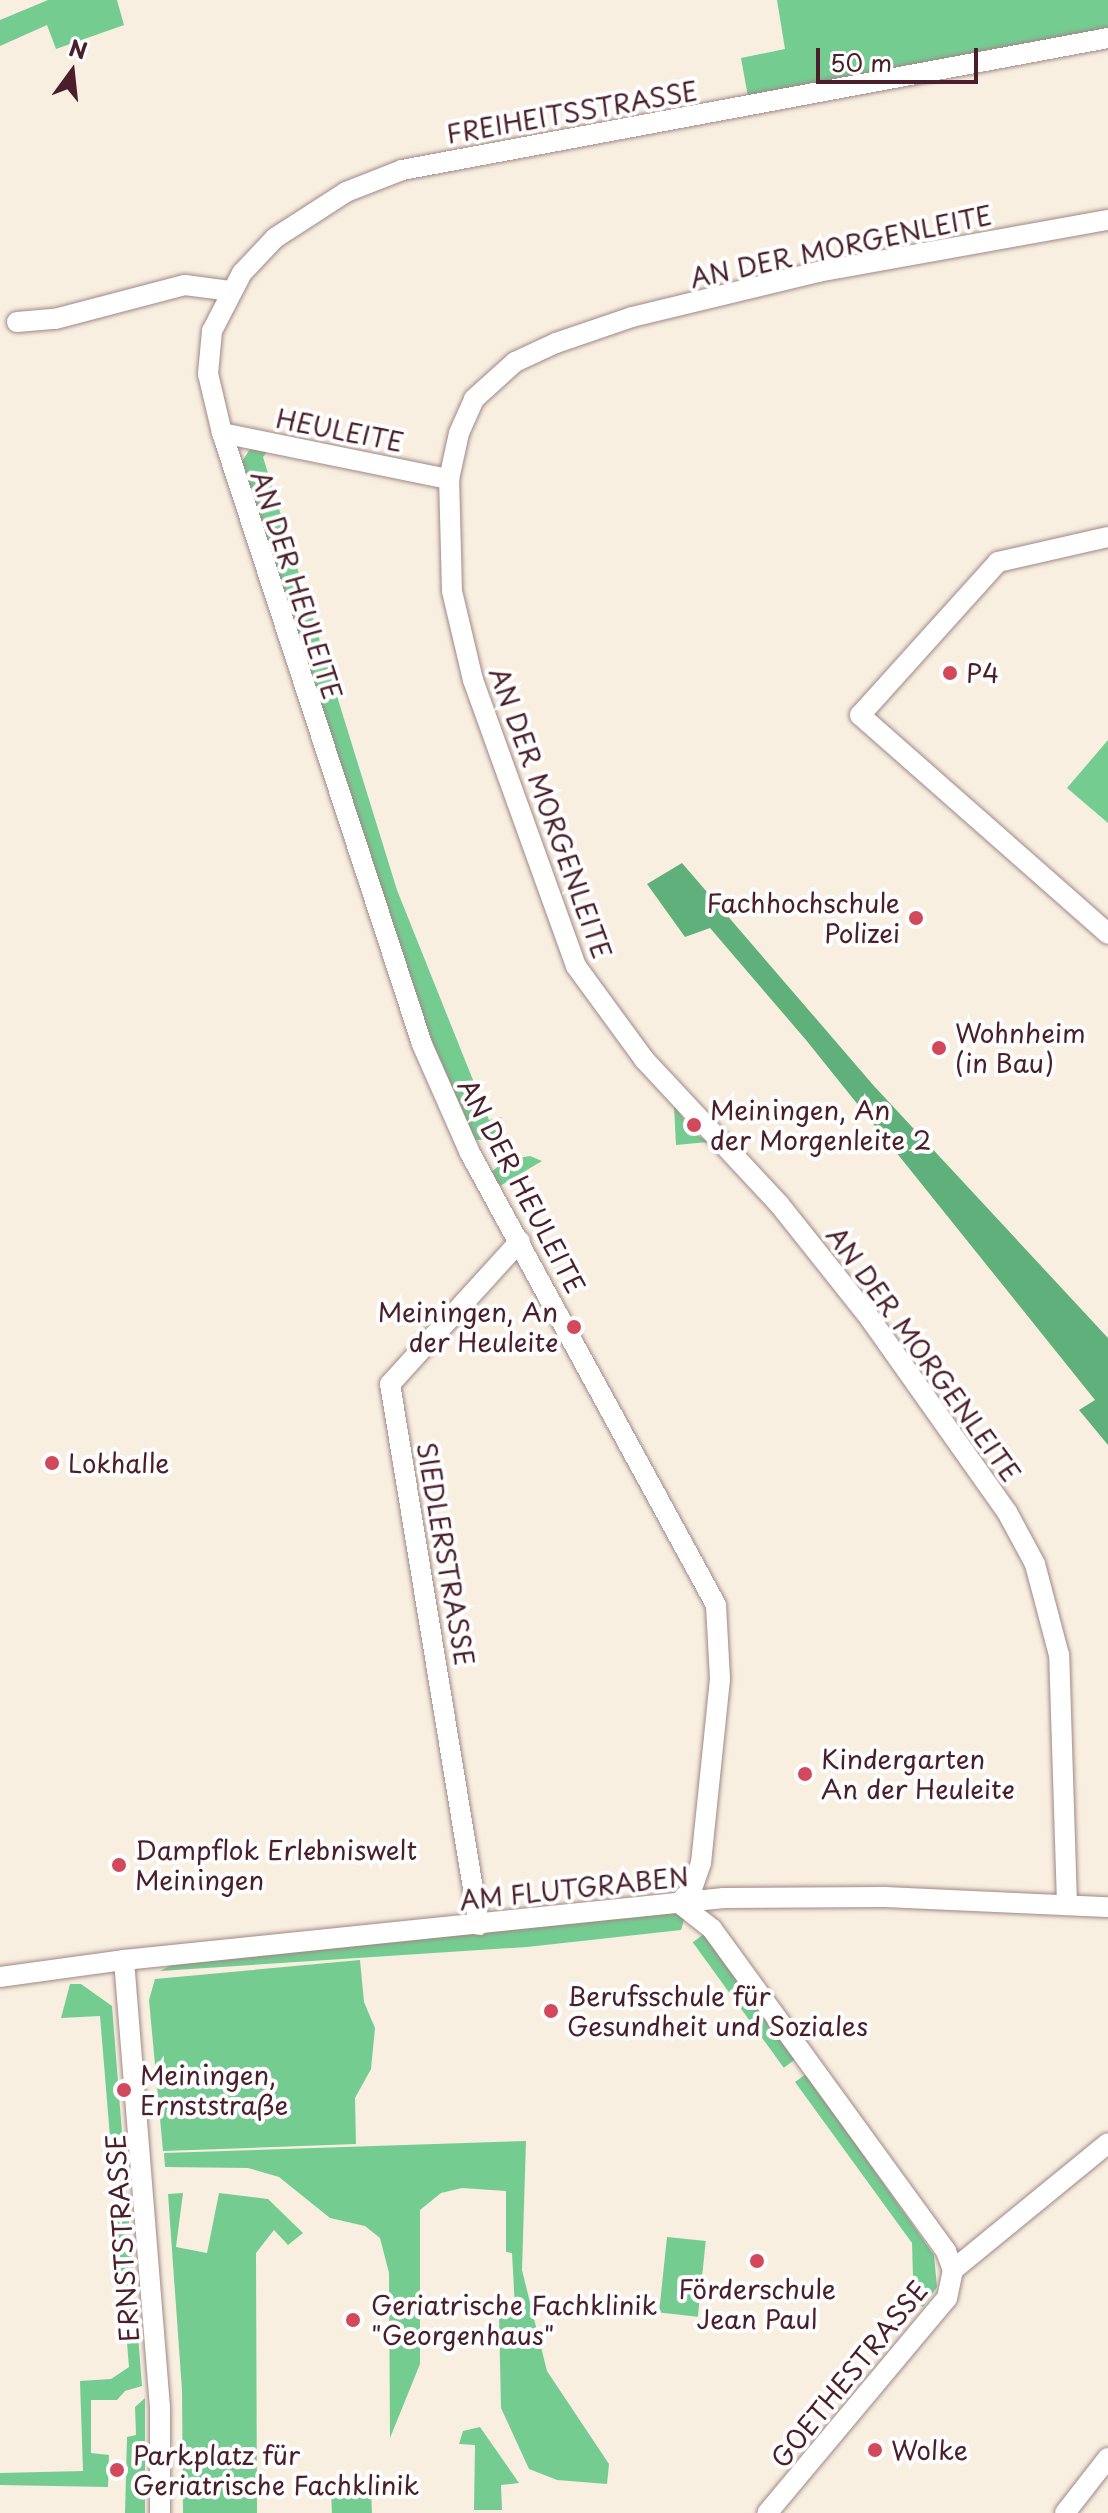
<!DOCTYPE html>
<html>
<head>
<meta charset="utf-8">
<style>
	body { margin:0 }
	#map { position:relative; width:1108px; height:2513px; overflow:hidden; background:#f8efe0; font-family:"Playpen Sans",sans-serif }
	div>[style] { position:absolute }
	.green>* { inset:0; background:#75cc91; transform-origin:0 0 }
	.forest>* { inset:0; background:#60b07b }
	.roads { filter:drop-shadow(0 0 2px #a18786) drop-shadow(0 0 2px #a18786) }
	.minor>* { height:20px; margin:-10px; padding:0 10px; transform-origin:10px; border-radius:10px; background:#fff }
	.dots>* { width:22px; height:22px; translate:-50% -50%; box-sizing:border-box; border:4px solid #fff; border-radius:50% }
	span { translate:-50% -50%; white-space:nowrap; text-align:center; line-height:1.15; -webkit-text-stroke:8px #fff; paint-order:stroke }
	.street-label { font-size:26px; color:#4a1f2b }
	.poi-label { font-size:26px; color:#4a1f2b }
	.left { translate:0 -50%; text-align:left }
	.right { translate:-100% -50%; text-align:right }
	.north { position:absolute; left:32px; top:32px; width:80px; height:80px; -webkit-text-stroke:6px #fff; paint-order:stroke; rotate:15deg; font-size:22px; font-weight:700; line-height:32px; text-align:center; color:#4a1f2b }
	.north::after { content:''; display:block; margin:auto; width:28px; height:36px; background:#4a1f2b; clip-path:polygon(50% 0,100% 100%,50% 72%,0 100%) }
	.scale { position:absolute; left:816px; top:48px; width:162px; height:36px; box-sizing:border-box; border:4px solid #4a1f2b; border-top:0; padding-left:10px; font-size:24px; line-height:28px; white-space:nowrap; color:#4a1f2b; -webkit-text-stroke:6px #fff; paint-order:stroke }
</style>
</head>
<body>
<div id="map">
	<div class="green">
		<i style="clip-path:polygon(48px 0,117px 0,124px 25px,56px 49px,47px 25px,0 46px,0 20px)"></i>
		<i style="clip-path:polygon(777px 0,1108px 0,1108px 29px,748px 97px,741px 58px,785px 49px)"></i>
		<i style="clip-path:polygon(271px 447px,263px 457px,397px 890px,489px 1120px,501px 1117px,507px 1139px,474px 1140px,419px 1014px,241px 463px,250px 449px)"></i>
		<i style="clip-path:polygon(1108px 740px,1108px 823px,1067px 788px)"></i>
		<i style="clip-path:polygon(674px 1106px,694px 1133px,708px 1142px,676px 1145px)"></i>
		<i style="clip-path:polygon(530px 1156px,542px 1161px,500px 1186px,490px 1173px,506px 1160px)"></i>
		<i style="clip-path:polygon(676px 1913px,685px 1917px,681px 1930px,527px 1947px,160px 1971px,179px 1961px)"></i>
		<i style="left:704px;top:1934px;width:155px;height:14px;rotate:54deg"></i>
		<i style="clip-path:polygon(360px 1960px,364px 2002px,375px 2028px,371px 2069px,355px 2098px,356px 2144px,163px 2151px,149px 2000px,155px 1979px)"></i>
		<i style="clip-path:polygon(70px 1984px,81px 1984px,112px 2006px,142px 2386px,125px 2391px,117px 2400px,91px 2400px,91px 2453px,109px 2455px,108px 2487px,0 2485px,0 2473px,83px 2471px,80px 2381px,111px 2379px,129px 2367px,100px 2016px,61px 2018px)"></i>
		<i style="clip-path:polygon(806px 2074px,934px 2255px,937px 2287px,923px 2307px,919px 2304px,914px 2309px,912px 2243px,795px 2082px)"></i>
		<i style="clip-path:polygon(526px 2141px,522px 2270px,547px 2371px,609px 2464px,607px 2484px,557px 2480px,529px 2469px,501px 2408px,499px 2315px,515px 2308px,512px 2253px,506px 2252px,506px 2191px,462px 2188px,441px 2193px,420px 2210px,420px 2364px,390px 2438px,389px 2273px,380px 2238px,365px 2226px,330px 2218px,279px 2177px,248px 2168px,165px 2167px,164px 2153px)"></i>
		<i style="clip-path:polygon(183px 2193px,176px 2247px,207px 2253px,219px 2193px,268px 2199px,303px 2233px,288px 2245px,274px 2230px,256px 2253px,257px 2513px,183px 2513px,182px 2390px,168px 2194px)"></i>
		<i style="left:667px;top:2237px;width:39px;height:76px;rotate:6deg"></i>
		<i style="clip-path:polygon(145px 2398px,145px 2513px,125px 2513px,127px 2437px,136px 2435px,135px 2407px)"></i>
		<i style="clip-path:polygon(480px 2427px,519px 2483px,501px 2485px,502px 2510px,474px 2510px,475px 2445px,459px 2444px,463px 2431px)"></i>
		<i style="left:371px;top:2486px;width:27px;height:40px;rotate:88deg"></i>
	</div>
	<div class="forest">
		<i style="clip-path:polygon(682px 863px,874px 1086px,1108px 1338px,1108px 1445px,1079px 1410px,1095px 1400px,806px 1040px,710px 928px,685px 937px,647px 884px)"></i>
	</div>
	<div class="roads">
		<div class="minor">
			<i style="left:17px;top:322px;width:38px;rotate:-5deg"></i>
			<i style="left:55px;top:319px;width:134px;rotate:-14.7deg"></i>
			<i style="left:185px;top:285px;width:45px;rotate:7.6deg"></i>
			<i style="left:222px;top:433px;width:232px;rotate:11.5deg"></i>
			<i style="left:1108px;top:537px;width:113px;rotate:167.2deg"></i>
			<i style="left:998px;top:562px;width:206px;rotate:132deg"></i>
			<i style="left:860px;top:715px;width:331px;rotate:41.4deg"></i>
			<i style="left:679px;top:1903px;width:19px;rotate:-47deg"></i>
			<i style="left:692px;top:1889px;width:28px;rotate:-71deg"></i>
			<i style="left:701px;top:1863px;width:185px;rotate:-84.1deg"></i>
			<i style="left:720px;top:1679px;width:74px;rotate:-93.1deg"></i>
			<i style="left:716px;top:1605px;width:515px;rotate:-118.56deg"></i>
			<i style="left:470px;top:1153px;width:119px;rotate:-113.8deg"></i>
			<i style="left:422px;top:1044px;width:643px;rotate:-108.12deg"></i>
			<i style="left:222px;top:433px;width:61px;rotate:-103.3deg"></i>
			<i style="left:208px;top:374px;width:43px;rotate:-84.7deg"></i>
			<i style="left:212px;top:331px;width:65px;rotate:-62.7deg"></i>
			<i style="left:242px;top:273px;width:48px;rotate:-46.7deg"></i>
			<i style="left:275px;top:238px;width:85px;rotate:-32.9deg"></i>
			<i style="left:346px;top:192px;width:60px;rotate:-21.4deg"></i>
			<i style="left:402px;top:170px;width:718px;rotate:-10.59deg"></i>
			<i style="left:679px;top:1903px;width:42px;rotate:38.2deg"></i>
			<i style="left:712px;top:1929px;width:398px;rotate:54deg"></i>
			<i style="left:946px;top:2251px;width:20px;rotate:70deg"></i>
			<i style="left:953px;top:2270px;width:29px;rotate:102deg"></i>
			<i style="left:947px;top:2298px;width:280px;rotate:129.9deg"></i>
			<i style="left:1067px;top:1904px;width:249px;rotate:-91.8deg"></i>
			<i style="left:1059px;top:1655px;width:94px;rotate:-104.8deg"></i>
			<i style="left:1035px;top:1564px;width:59px;rotate:-118.3deg"></i>
			<i style="left:1007px;top:1512px;width:234px;rotate:-125.3deg"></i>
			<i style="left:872px;top:1321px;width:149px;rotate:-128.5deg"></i>
			<i style="left:779px;top:1204px;width:198px;rotate:-133deg"></i>
			<i style="left:644px;top:1059px;width:115px;rotate:-126.2deg"></i>
			<i style="left:576px;top:966px;width:304px;rotate:-109.8deg"></i>
			<i style="left:473px;top:680px;width:91px;rotate:-103.3deg"></i>
			<i style="left:452px;top:591px;width:112px;rotate:-91.5deg"></i>
			<i style="left:449px;top:479px;width:47px;rotate:-77.7deg"></i>
			<i style="left:459px;top:433px;width:37px;rotate:-66deg"></i>
			<i style="left:474px;top:399px;width:55px;rotate:-42.1deg"></i>
			<i style="left:515px;top:362px;width:45px;rotate:-24.9deg"></i>
			<i style="left:556px;top:343px;width:80px;rotate:-18.9deg"></i>
			<i style="left:632px;top:317px;width:191px;rotate:-13.6deg"></i>
			<i style="left:818px;top:272px;width:295px;rotate:-10.2deg"></i>
			<i style="left:479px;top:1925px;width:548px;rotate:-99.34deg"></i>
			<i style="left:390px;top:1384px;width:193px;rotate:-47.7deg"></i>
			<i style="left:124px;top:1960px;width:448px;rotate:85.4deg"></i>
			<i style="left:160px;top:2407px;width:106px;rotate:90deg"></i>
			<i style="left:0;top:1977px;width:125px;rotate:-7.8deg"></i>
			<i style="left:124px;top:1960px;width:603px;rotate:-5.9deg"></i>
			<i style="left:724px;top:1898px;width:160px;rotate:-0.4deg"></i>
			<i style="left:884px;top:1897px;width:224px;rotate:2.6deg"></i>
			<i style="left:953px;top:2270px;width:200px;rotate:-39.3deg"></i>
			<i style="left:1065px;top:2513px;width:70px;rotate:-52deg"></i>
		</div>
	</div>
	<div class="dots">
		<i style="left:950px;top:673px;background:#d1495b"></i>
		<i style="left:916px;top:918px;background:#d1495b"></i>
		<i style="left:939px;top:1048px;background:#d1495b"></i>
		<i style="left:694px;top:1125px;background:#d1495b"></i>
		<i style="left:574px;top:1327px;background:#d1495b"></i>
		<i style="left:52px;top:1463px;background:#d1495b"></i>
		<i style="left:805px;top:1774px;background:#d1495b"></i>
		<i style="left:119px;top:1865px;background:#d1495b"></i>
		<i style="left:551px;top:2011px;background:#d1495b"></i>
		<i style="left:124px;top:2090px;background:#d1495b"></i>
		<i style="left:757px;top:2261px;background:#d1495b"></i>
		<i style="left:353px;top:2320px;background:#d1495b"></i>
		<i style="left:875px;top:2450px;background:#d1495b"></i>
		<i style="left:117px;top:2470px;background:#d1495b"></i>
	</div>
	<div class="street-label">
		<span style="left:572px;top:112px;rotate:-10deg">FREIHEITSSTRASSE</span>
		<span style="left:841px;top:246px;rotate:-12deg">AN DER MORGENLEITE</span>
		<span style="left:340px;top:430px;rotate:11deg">HEULEITE</span>
		<span style="left:297px;top:585px;rotate:72deg">AN DER HEULEITE</span>
		<span style="left:551px;top:813px;rotate:70deg">AN DER MORGENLEITE</span>
		<span style="left:522px;top:1186px;rotate:62deg">AN DER HEULEITE</span>
		<span style="left:924px;top:1354px;rotate:54deg">AN DER MORGENLEITE</span>
		<span style="left:446px;top:1554px;rotate:80deg">SIEDLERSTRASSE</span>
		<span style="left:574px;top:1888px;rotate:-6deg">AM FLUTGRABEN</span>
		<span style="left:122px;top:2238px;rotate:-94deg">ERNSTSTRASSE</span>
		<span style="left:849px;top:2374px;rotate:-51deg">GOETHESTRASSE</span>
	</div>
	<div class="poi-label">
		<span class="left" style="left:966px;top:673px">P4</span>
		<span class="right" style="left:900px;top:918px">Fachhochschule<br>Polizei</span>
		<span class="left" style="left:955px;top:1048px">Wohnheim<br>(in Bau)</span>
		<span class="left" style="left:710px;top:1125px">Meiningen, An<br>der Morgenleite 2</span>
		<span class="right" style="left:558px;top:1327px">Meiningen, An<br>der Heuleite</span>
		<span class="left" style="left:68px;top:1463px">Lokhalle</span>
		<span class="left" style="left:821px;top:1774px">Kindergarten<br>An der Heuleite</span>
		<span class="left" style="left:135px;top:1865px">Dampflok Erlebniswelt<br>Meiningen</span>
		<span class="left" style="left:567px;top:2011px">Berufsschule für<br>Gesundheit und Soziales</span>
		<span class="left" style="left:140px;top:2090px">Meiningen,<br>Ernststraße</span>
		<span style="left:757px;top:2304px">Förderschule<br>Jean Paul</span>
		<span class="left" style="left:371px;top:2320px">Geriatrische Fachklinik<br>"Georgenhaus"</span>
		<span class="left" style="left:891px;top:2450px">Wolke</span>
		<span class="left" style="left:133px;top:2470px">Parkplatz für<br>Geriatrische Fachklinik</span>
	</div>
	<div class="north">N</div>
	<div class="scale">50 m</div>
</div>
</body>
</html>
